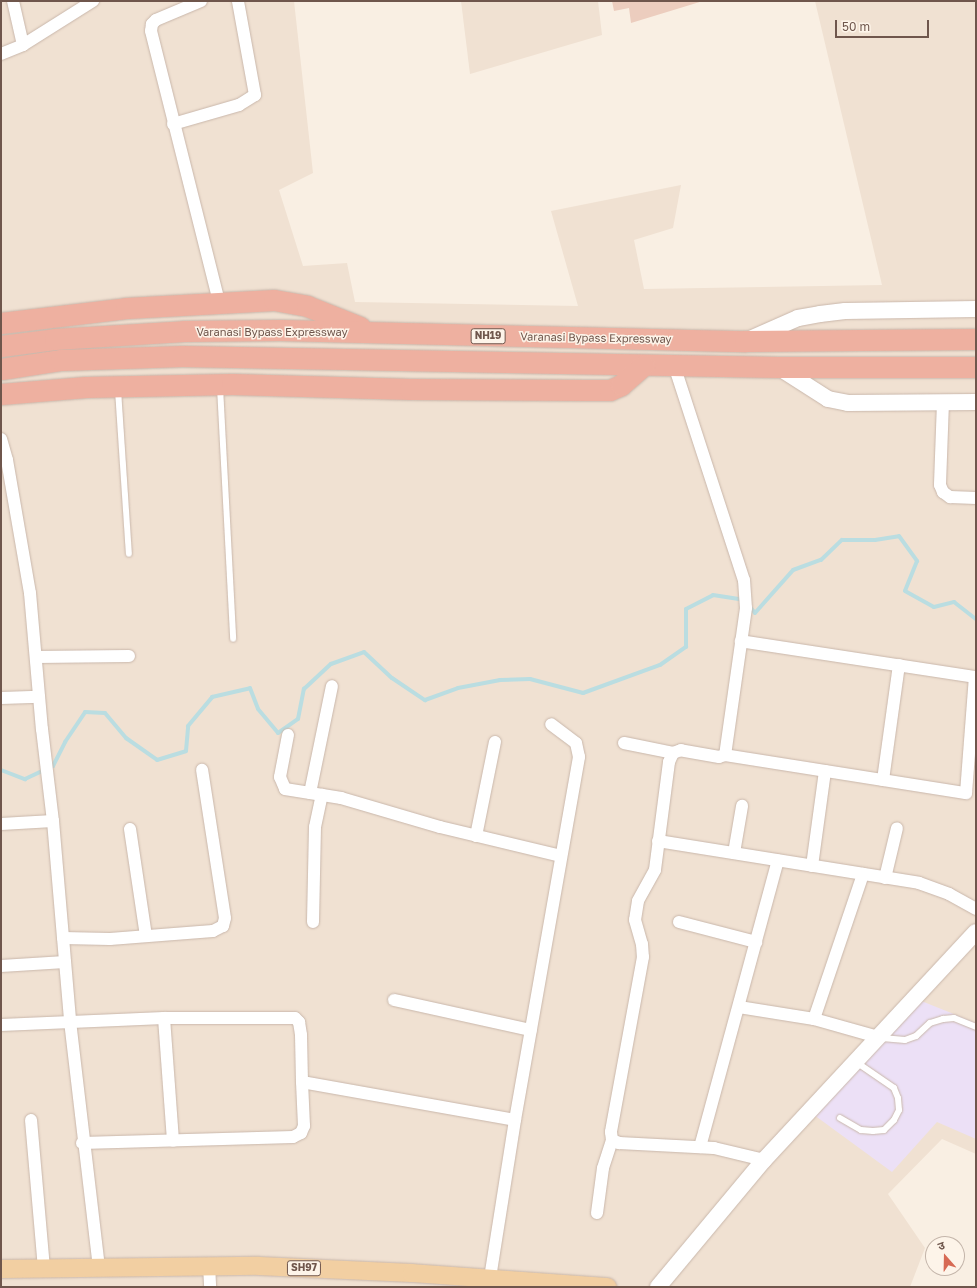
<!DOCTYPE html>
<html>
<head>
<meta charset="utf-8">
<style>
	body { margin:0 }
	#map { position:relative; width:977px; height:1288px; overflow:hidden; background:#f9efe3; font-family:"Golos Text","Noto Sans Devanagari",sans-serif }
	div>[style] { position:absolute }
	.residential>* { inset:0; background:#f0e1d2 }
	.education>* { inset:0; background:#ece0f6 }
	.stream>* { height:4px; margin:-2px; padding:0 2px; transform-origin:2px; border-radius:2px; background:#badde1 }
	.building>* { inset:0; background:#eccdbe }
	.roads { filter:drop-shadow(0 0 1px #c9b7ab) drop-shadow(0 0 1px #c9b7ab) }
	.lane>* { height:6px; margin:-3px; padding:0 3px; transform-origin:3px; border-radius:3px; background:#fff }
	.street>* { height:12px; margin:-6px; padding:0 6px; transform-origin:6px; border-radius:6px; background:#fff }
	.secondary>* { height:16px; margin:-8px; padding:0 8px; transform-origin:8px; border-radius:8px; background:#fff }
	.primary>* { height:18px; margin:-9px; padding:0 9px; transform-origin:9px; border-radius:9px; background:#f2cfa2 }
	.highway>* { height:21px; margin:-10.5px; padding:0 10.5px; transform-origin:10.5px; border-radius:10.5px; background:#eeb0a0 }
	span { translate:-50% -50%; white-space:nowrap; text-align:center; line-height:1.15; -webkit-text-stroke:3px #fdf4e9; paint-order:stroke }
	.shield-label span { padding:1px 3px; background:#fdf4e9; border:1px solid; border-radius:3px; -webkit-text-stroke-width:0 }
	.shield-label { font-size:10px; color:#6f564c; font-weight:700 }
	.street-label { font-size:11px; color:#6f564c }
	.frame { position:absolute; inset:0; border:2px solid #6f564c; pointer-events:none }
	.north { position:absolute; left:925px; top:1236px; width:40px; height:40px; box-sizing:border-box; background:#fdf4e9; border:1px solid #c4b5aa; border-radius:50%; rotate:340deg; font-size:11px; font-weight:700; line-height:16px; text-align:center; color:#6f564c }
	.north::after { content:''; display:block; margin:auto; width:14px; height:18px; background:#d76a54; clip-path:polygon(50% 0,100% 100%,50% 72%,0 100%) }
	.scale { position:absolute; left:835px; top:20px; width:94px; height:18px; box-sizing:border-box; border:2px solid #6f564c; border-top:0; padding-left:5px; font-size:12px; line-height:14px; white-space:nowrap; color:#6f564c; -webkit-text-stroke:3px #fdf4e9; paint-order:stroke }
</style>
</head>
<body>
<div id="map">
	<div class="residential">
		<i style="clip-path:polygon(1px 1px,294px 1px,313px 173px,279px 190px,303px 266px,347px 263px,355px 302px,578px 306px,551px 211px,681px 185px,673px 228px,634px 240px,644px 289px,882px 285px,815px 1px,976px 1px,976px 1154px,942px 1139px,888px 1194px,925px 1248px,910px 1287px,1px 1287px)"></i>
		<i style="clip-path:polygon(461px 1px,598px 1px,602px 35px,470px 74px)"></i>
	</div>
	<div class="education">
		<i style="clip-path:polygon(914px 998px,976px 1023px,976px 1139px,937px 1122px,892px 1172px,810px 1112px)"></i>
	</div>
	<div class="stream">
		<i style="left:749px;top:606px;width:9px;rotate:49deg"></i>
		<i style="left:755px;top:613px;width:57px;rotate:-48.5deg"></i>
		<i style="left:793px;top:570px;width:30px;rotate:-20deg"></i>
		<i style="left:821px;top:560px;width:29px;rotate:-44deg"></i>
		<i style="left:842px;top:540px;width:33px"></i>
		<i style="left:875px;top:540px;width:24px;rotate:-9deg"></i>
		<i style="left:899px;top:536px;width:31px;rotate:54deg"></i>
		<i style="left:917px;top:561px;width:32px;rotate:112deg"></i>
		<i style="left:905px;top:591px;width:33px;rotate:29deg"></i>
		<i style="left:934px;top:607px;width:21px;rotate:-14deg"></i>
		<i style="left:954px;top:602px;width:28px;rotate:38deg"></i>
		<i style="left:1px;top:770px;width:26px;rotate:21deg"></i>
		<i style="left:25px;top:779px;width:31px;rotate:-25deg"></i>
		<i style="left:53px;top:766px;width:27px;rotate:-63deg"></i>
		<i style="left:65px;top:742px;width:36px;rotate:-56deg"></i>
		<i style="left:85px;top:712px;width:20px;rotate:3deg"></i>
		<i style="left:105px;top:713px;width:33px;rotate:50deg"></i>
		<i style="left:126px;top:738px;width:38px;rotate:35deg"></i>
		<i style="left:157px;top:760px;width:30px;rotate:-17deg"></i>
		<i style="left:186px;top:751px;width:25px;rotate:-85deg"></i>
		<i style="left:188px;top:726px;width:38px;rotate:-50deg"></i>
		<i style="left:212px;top:697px;width:39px;rotate:-13deg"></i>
		<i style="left:250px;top:688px;width:22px;rotate:69deg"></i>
		<i style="left:258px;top:709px;width:31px;rotate:50deg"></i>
		<i style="left:278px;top:733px;width:24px;rotate:-35deg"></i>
		<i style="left:298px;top:719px;width:31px;rotate:-79deg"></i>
		<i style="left:304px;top:689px;width:37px;rotate:-43deg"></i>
		<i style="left:331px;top:664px;width:35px;rotate:-20deg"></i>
		<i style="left:364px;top:652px;width:38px;rotate:43deg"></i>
		<i style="left:392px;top:678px;width:40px;rotate:34deg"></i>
		<i style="left:425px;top:700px;width:35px;rotate:-20deg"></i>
		<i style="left:458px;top:688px;width:43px;rotate:-10.8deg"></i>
		<i style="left:500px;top:680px;width:30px;rotate:-2deg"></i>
		<i style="left:530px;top:679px;width:55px;rotate:14.8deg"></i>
		<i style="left:583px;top:693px;width:82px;rotate:-20deg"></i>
		<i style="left:660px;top:665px;width:32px;rotate:-35deg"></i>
		<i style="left:686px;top:647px;width:38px;rotate:-90deg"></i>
		<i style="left:686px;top:609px;width:30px;rotate:-27deg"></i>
		<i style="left:713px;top:595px;width:31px;rotate:9deg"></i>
	</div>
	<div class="building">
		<i style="clip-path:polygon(612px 1px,703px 1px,631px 23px,629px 8px,614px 11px)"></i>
	</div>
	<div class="roads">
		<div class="lane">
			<i style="left:220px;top:387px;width:252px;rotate:87deg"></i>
			<i style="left:118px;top:390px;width:164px;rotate:86.2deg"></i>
			<i style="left:882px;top:1038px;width:23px;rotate:5deg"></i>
			<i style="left:905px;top:1040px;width:12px;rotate:-20deg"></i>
			<i style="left:916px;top:1036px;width:19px;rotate:-43deg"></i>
			<i style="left:930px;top:1023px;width:14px;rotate:-17deg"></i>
			<i style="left:943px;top:1019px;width:11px;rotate:-5deg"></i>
			<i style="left:954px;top:1018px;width:24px;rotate:22deg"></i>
			<i style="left:840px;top:1118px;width:24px;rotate:30deg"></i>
			<i style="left:861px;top:1130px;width:12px;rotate:5deg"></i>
			<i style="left:873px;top:1131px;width:11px;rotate:-5deg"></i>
			<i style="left:884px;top:1130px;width:14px;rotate:-45deg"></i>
			<i style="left:894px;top:1120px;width:11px;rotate:-63deg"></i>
			<i style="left:899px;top:1110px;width:12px;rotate:-95deg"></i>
			<i style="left:898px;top:1098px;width:11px;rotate:-112deg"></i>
			<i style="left:894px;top:1088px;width:46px;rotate:-145.6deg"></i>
		</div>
		<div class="street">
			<i style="left:13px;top:1px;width:45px;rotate:77.2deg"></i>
			<i style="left:201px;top:1px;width:49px;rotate:157.1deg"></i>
			<i style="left:156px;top:20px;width:6px;rotate:135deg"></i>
			<i style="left:152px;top:24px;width:7px;rotate:98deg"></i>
			<i style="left:151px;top:31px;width:278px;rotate:75.9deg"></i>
			<i style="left:1px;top:54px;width:24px;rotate:-22deg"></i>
			<i style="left:23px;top:45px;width:83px;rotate:-32.2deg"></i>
			<i style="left:173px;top:124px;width:69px;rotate:-16.1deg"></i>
			<i style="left:239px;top:105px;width:19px;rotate:-32deg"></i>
			<i style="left:255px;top:95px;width:96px;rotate:-100.3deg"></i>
			<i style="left:674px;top:365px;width:226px;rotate:72deg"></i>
			<i style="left:744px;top:580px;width:28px;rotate:86deg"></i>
			<i style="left:746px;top:608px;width:148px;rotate:98.1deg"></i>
			<i style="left:725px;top:755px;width:6px;rotate:162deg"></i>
			<i style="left:719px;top:757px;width:39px;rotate:-170deg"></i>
			<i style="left:681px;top:750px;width:9px;rotate:159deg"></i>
			<i style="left:673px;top:753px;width:10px;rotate:114deg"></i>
			<i style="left:669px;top:762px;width:109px;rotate:97.4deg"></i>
			<i style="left:655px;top:870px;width:35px;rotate:119deg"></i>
			<i style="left:638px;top:901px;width:19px;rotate:99deg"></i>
			<i style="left:635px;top:920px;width:25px;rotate:74deg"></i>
			<i style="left:642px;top:944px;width:13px;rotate:86deg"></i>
			<i style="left:643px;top:957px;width:178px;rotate:100.4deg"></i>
			<i style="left:611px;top:1132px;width:8px;rotate:83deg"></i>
			<i style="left:612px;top:1140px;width:8px;rotate:23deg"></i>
			<i style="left:619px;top:1143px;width:95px;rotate:3deg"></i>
			<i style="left:714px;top:1148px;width:51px;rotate:13.5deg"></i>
			<i style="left:943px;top:402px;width:83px;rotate:92.1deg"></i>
			<i style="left:940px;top:485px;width:8px;rotate:67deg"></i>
			<i style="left:943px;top:492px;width:9px;rotate:36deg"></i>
			<i style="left:950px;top:497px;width:26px;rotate:2deg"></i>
			<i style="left:1px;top:439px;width:22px;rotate:74deg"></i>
			<i style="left:7px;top:460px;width:135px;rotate:80.2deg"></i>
			<i style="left:30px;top:593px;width:137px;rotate:85deg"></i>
			<i style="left:42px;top:729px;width:93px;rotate:83.2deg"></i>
			<i style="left:53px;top:821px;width:201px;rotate:85.1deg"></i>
			<i style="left:70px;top:1021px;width:249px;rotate:83.3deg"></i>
			<i style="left:36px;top:657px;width:93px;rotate:-0.6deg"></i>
			<i style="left:1px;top:698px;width:38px;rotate:-2deg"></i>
			<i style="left:288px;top:735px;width:43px;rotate:100.8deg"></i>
			<i style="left:280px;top:777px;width:13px;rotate:67deg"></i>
			<i style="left:285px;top:789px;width:57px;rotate:9.1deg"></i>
			<i style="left:341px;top:798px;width:103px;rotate:16.3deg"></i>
			<i style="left:440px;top:827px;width:124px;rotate:13.5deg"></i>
			<i style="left:624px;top:743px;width:50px;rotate:11.5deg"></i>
			<i style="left:725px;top:755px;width:244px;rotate:9deg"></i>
			<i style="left:966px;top:793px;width:116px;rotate:-85.6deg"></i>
			<i style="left:975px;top:677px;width:237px;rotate:-171.3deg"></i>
			<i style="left:883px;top:780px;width:116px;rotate:-82.1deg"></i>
			<i style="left:310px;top:793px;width:109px;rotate:-78.4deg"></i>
			<i style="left:1px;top:824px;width:52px;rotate:-3.3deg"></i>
			<i style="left:130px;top:829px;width:108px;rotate:81.5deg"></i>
			<i style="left:476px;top:836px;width:96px;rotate:-78.6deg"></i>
			<i style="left:658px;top:841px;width:264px;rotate:9.1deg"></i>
			<i style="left:919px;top:883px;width:32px;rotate:20deg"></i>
			<i style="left:949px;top:894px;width:31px;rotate:29deg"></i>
			<i style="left:734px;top:853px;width:48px;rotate:-80.3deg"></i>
			<i style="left:812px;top:866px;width:96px;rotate:-82.2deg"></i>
			<i style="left:885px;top:878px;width:51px;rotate:-76.5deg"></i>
			<i style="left:313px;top:922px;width:95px;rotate:-88.8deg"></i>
			<i style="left:315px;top:827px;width:33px;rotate:-78deg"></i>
			<i style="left:679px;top:922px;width:80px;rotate:14.6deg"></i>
			<i style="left:63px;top:938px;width:47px;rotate:1.2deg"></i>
			<i style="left:110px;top:939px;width:103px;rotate:-4.4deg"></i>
			<i style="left:213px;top:931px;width:11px;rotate:-27deg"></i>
			<i style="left:223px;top:926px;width:8px;rotate:-76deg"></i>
			<i style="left:225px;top:918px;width:150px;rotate:-98.8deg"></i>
			<i style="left:1px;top:966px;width:64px;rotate:-3.6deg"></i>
			<i style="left:394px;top:1000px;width:140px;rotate:12.4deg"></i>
			<i style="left:739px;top:1007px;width:76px;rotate:9.1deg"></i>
			<i style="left:814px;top:1019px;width:66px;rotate:15.7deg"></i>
			<i style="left:164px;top:1018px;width:123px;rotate:85.8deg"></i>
			<i style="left:814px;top:1019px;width:153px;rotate:-71.3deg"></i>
			<i style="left:1px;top:1025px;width:163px;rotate:-2.5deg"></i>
			<i style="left:164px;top:1018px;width:131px"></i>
			<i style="left:295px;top:1018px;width:6px;rotate:45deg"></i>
			<i style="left:299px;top:1022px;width:13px;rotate:81deg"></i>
			<i style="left:301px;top:1035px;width:47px;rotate:88.8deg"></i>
			<i style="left:31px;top:1120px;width:149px;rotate:85deg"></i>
			<i style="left:82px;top:1143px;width:211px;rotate:-1.6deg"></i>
			<i style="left:293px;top:1137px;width:9px;rotate:-27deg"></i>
			<i style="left:301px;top:1133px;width:8px;rotate:-67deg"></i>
			<i style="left:304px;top:1126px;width:44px;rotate:-92.6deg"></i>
			<i style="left:302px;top:1082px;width:216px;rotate:10.1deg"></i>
			<i style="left:700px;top:1147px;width:297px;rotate:-74.8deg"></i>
			<i style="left:597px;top:1213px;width:45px;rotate:-82.4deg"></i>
			<i style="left:603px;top:1168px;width:29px;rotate:-72deg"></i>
			<i style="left:209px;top:1265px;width:22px;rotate:87deg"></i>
			<i style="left:490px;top:1278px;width:160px;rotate:-81deg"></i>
			<i style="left:515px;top:1120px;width:369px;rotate:-80deg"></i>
			<i style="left:579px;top:757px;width:14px;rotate:-102deg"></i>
			<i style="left:576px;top:743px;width:31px;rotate:-143deg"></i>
		</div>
		<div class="secondary">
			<i style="left:750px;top:339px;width:52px;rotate:-23.6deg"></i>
			<i style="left:798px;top:318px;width:22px;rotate:-10deg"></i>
			<i style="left:820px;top:314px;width:25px;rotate:-7deg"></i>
			<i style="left:845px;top:311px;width:131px;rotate:-0.9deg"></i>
			<i style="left:778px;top:367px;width:59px;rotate:32.6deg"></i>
			<i style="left:828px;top:399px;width:20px;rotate:11deg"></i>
			<i style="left:848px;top:403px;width:128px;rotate:-0.4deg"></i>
			<i style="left:658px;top:1287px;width:165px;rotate:-50.2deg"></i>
			<i style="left:764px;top:1160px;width:311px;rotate:-47.1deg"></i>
		</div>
		<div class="primary">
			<i style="left:1px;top:1269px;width:258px;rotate:-0.7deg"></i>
			<i style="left:259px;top:1266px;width:153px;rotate:2.6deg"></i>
			<i style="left:412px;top:1273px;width:196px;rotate:4.1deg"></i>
		</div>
		<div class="highway">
			<i style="left:1px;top:323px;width:126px;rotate:-6.8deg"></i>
			<i style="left:126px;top:308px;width:148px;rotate:-3.1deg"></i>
			<i style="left:274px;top:300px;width:34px;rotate:10deg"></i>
			<i style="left:307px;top:306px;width:57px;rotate:21.6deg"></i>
			<i style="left:1px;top:346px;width:54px;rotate:-7.4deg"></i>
			<i style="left:55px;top:339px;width:129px;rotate:-3.5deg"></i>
			<i style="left:184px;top:331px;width:96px;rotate:-0.6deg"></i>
			<i style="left:280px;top:330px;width:465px;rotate:1.4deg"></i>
			<i style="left:745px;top:341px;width:231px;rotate:-0.5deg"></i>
			<i style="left:1px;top:369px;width:61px;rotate:-8.5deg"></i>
			<i style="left:61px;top:360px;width:121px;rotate:-1.9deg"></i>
			<i style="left:182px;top:356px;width:596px;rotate:1.06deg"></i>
			<i style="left:778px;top:367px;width:198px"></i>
			<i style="left:1px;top:394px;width:85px;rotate:-4.7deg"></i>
			<i style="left:86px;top:387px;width:146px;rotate:-1.2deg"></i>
			<i style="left:232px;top:384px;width:178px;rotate:1.6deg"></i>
			<i style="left:410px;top:389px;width:200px;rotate:0.3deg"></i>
			<i style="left:610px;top:390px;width:12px;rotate:-24deg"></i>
			<i style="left:621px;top:385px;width:30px;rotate:-41deg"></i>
		</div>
	</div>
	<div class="shield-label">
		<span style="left:488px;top:336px">NH19</span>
		<span style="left:304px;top:1268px">SH97</span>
	</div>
	<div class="street-label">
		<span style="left:272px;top:332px">Varanasi Bypass Expressway</span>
		<span style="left:596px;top:338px;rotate:1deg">Varanasi Bypass Expressway</span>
	</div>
	<div class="frame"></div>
	<div class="north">उ</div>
	<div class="scale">50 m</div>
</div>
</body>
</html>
